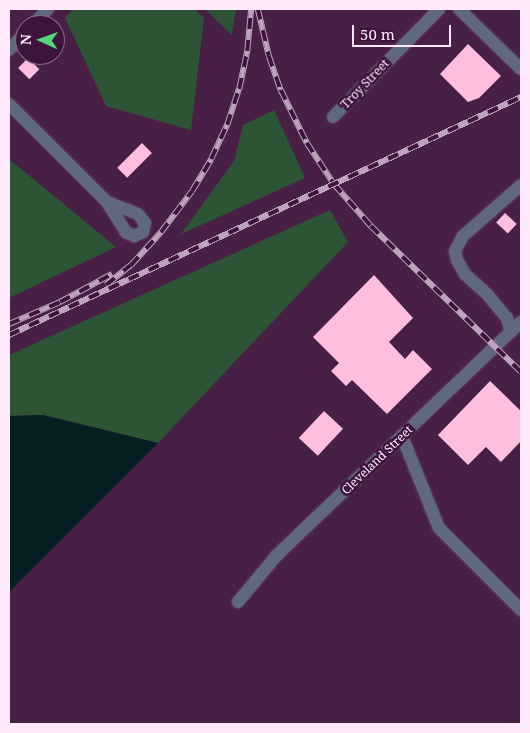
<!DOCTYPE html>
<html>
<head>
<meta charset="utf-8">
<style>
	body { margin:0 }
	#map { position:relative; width:530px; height:733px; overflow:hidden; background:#482046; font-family:"Noto Serif",serif }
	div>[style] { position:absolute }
	.green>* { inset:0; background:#2d5435 }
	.water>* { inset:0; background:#051f23 }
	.building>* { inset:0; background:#febedd; transform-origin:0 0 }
	.roads { filter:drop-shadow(0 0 1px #654063) drop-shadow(0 0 1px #654063) }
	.minor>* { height:12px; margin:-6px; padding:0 6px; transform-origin:6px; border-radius:6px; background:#5f687e }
	.rail>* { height:5.5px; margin-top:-2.75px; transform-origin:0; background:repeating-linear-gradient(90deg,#3d153b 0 11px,#bea3bc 0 22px); box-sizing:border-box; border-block:1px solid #bea3bc }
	span { translate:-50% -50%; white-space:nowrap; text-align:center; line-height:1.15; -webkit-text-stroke:5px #3d153b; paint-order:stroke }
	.street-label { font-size:12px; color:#ffeafd }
	.frame { position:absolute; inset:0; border:10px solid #ffeafd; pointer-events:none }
	.north { position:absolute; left:15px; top:15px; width:50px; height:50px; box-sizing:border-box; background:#3d153b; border:1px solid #8b6a89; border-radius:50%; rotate:272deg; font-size:14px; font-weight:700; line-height:20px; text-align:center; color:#ffeafd }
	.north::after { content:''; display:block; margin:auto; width:18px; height:22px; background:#52d673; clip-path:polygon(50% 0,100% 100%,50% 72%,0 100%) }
	.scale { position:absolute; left:352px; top:25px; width:99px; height:22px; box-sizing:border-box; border:2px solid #ffeafd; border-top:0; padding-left:6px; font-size:15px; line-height:18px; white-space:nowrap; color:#ffeafd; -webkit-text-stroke:4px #3d153b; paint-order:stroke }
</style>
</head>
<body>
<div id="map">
	<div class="green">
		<i style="clip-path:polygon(74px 9px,194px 9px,204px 18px,191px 130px,106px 106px,65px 18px)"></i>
		<i style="clip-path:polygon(205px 9px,236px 9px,232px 35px)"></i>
		<i style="clip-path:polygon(274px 110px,305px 178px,181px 234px,234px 161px,243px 125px)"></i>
		<i style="clip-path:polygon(9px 159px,116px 247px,9px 298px)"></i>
		<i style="clip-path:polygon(330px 210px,348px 242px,158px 443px,43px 415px,9px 416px,9px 355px)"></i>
	</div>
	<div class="water">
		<i style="clip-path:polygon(43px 415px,158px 443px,9px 592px,9px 416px)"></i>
	</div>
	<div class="building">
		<i style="clip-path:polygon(468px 44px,501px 76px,479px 98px,468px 102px,440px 74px)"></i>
		<i style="left:28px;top:58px;width:16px;height:14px;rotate:45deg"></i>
		<i style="left:142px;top:143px;width:14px;height:35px;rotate:45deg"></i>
		<i style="left:505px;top:213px;width:16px;height:13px;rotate:43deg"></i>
		<i style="clip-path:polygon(374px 275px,413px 318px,389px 342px,405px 359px,413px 350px,432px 369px,387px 414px,352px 380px,346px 386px,331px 371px,339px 363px,313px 337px)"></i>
		<i style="clip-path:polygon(490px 381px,521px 411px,521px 441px,501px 462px,486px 447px,468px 465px,438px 435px)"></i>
		<i style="left:324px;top:411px;width:26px;height:37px;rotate:43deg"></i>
	</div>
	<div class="roads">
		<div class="minor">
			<i style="left:459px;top:9px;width:86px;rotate:44.1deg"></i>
			<i style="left:32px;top:25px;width:23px;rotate:-45deg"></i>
			<i style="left:9px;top:50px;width:23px;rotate:-47deg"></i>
			<i style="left:9px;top:104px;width:139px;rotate:45deg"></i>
			<i style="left:107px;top:202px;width:36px;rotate:58deg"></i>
			<i style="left:126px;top:232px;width:9px;rotate:27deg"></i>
			<i style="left:134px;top:236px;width:10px;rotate:-24deg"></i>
			<i style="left:143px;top:232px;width:9px;rotate:-77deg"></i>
			<i style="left:145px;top:223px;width:11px;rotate:-128deg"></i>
			<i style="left:138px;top:214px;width:33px;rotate:-159deg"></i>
			<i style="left:333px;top:117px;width:151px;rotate:-45.5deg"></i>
			<i style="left:511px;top:332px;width:15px;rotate:-106deg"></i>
			<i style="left:507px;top:318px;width:30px;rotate:-130deg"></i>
			<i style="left:488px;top:295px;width:31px;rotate:-138deg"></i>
			<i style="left:465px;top:274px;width:16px;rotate:-120deg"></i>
			<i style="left:457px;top:260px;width:9px;rotate:-103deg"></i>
			<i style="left:455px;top:251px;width:17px;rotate:-62deg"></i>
			<i style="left:463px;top:236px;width:77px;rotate:-41.3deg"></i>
			<i style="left:402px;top:436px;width:99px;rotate:68.1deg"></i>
			<i style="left:439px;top:528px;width:116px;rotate:45deg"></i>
			<i style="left:238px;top:602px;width:60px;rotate:-50.4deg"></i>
			<i style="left:276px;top:556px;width:339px;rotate:-43.7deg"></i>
		</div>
	</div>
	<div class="rail">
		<i style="left:258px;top:9px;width:48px;rotate:76.8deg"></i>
		<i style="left:269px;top:56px;width:36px;rotate:71deg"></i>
		<i style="left:281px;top:90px;width:59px;rotate:63.9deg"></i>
		<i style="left:307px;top:143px;width:49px;rotate:56.6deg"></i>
		<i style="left:334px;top:184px;width:56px;rotate:48.6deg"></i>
		<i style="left:371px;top:226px;width:209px;rotate:44.2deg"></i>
		<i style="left:106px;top:285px;width:32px;rotate:-39deg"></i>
		<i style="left:131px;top:265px;width:45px;rotate:-47.7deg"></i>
		<i style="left:161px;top:232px;width:51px;rotate:-52.9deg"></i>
		<i style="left:192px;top:191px;width:37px;rotate:-59deg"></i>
		<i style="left:211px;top:159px;width:38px;rotate:-65deg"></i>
		<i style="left:227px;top:125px;width:38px;rotate:-72deg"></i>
		<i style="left:239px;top:89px;width:39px;rotate:-78deg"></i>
		<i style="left:247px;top:51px;width:42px;rotate:-84.6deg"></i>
		<i style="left:9px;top:324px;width:56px;rotate:-23.3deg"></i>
		<i style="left:60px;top:302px;width:59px;rotate:-28.3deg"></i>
		<i style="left:9px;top:335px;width:565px;rotate:-24.93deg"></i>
	</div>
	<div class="street-label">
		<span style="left:365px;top:84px;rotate:-46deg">Troy Street</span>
		<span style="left:377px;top:460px;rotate:-44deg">Cleveland Street</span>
	</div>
	<div class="frame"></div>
	<div class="north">N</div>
	<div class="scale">50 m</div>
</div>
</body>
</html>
